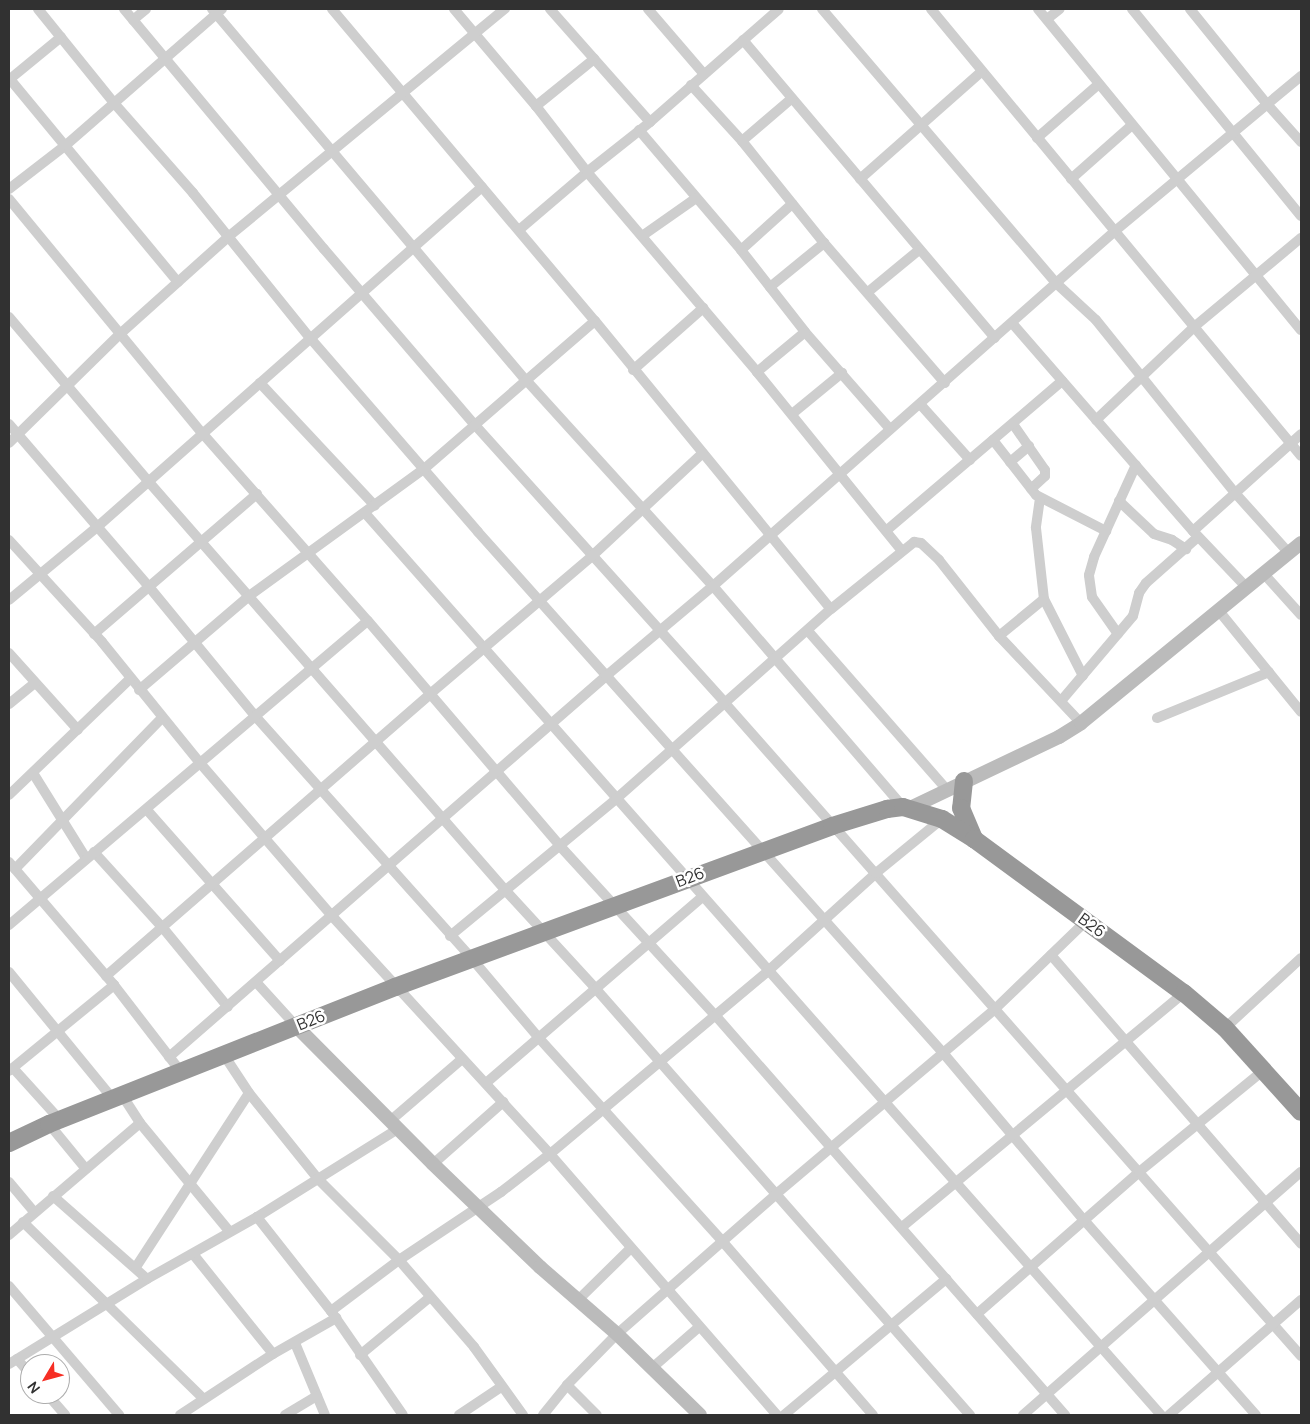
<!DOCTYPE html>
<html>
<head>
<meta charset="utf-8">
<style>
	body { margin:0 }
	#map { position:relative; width:1310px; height:1424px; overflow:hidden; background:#fff; font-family:Manrope,sans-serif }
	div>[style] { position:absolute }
	.street>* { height:10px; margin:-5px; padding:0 5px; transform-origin:5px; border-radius:5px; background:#cecece }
	.secondary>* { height:14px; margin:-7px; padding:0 7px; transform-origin:7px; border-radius:7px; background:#bbb }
	.highway>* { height:18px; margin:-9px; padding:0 9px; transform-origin:9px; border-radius:9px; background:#989898 }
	span { translate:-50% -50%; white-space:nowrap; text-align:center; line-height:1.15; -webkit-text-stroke:5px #fff; paint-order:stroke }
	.street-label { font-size:16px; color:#313131 }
	.frame { position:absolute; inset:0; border:10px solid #313131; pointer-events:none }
	.north { position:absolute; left:20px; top:1354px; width:50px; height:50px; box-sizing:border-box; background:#fff; border:1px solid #adadad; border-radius:50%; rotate:233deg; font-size:14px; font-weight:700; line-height:20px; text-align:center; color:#313131 }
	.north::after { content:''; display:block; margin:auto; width:18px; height:22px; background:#f62f25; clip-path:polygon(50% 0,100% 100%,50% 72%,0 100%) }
</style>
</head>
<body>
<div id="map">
	<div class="street">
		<i style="left:38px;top:9px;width:121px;rotate:51deg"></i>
		<i style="left:114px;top:103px;width:120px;rotate:48.7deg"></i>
		<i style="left:193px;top:193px;width:188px;rotate:51.1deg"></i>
		<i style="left:311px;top:339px;width:255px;rotate:49.1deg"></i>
		<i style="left:478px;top:532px;width:700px;rotate:48.24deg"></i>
		<i style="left:944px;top:1054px;width:217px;rotate:49.9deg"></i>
		<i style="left:1084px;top:1220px;width:260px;rotate:48.6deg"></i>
		<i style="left:124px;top:9px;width:312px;rotate:50.2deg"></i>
		<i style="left:324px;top:249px;width:232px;rotate:49.4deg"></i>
		<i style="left:475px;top:425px;width:372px;rotate:48deg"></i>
		<i style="left:724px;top:702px;width:872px;rotate:48.58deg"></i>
		<i style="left:212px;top:9px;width:486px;rotate:49.8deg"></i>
		<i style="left:526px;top:380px;width:278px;rotate:47.8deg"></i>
		<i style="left:713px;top:586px;width:291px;rotate:49.3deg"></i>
		<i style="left:332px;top:9px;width:408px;rotate:49.9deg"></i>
		<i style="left:595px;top:321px;width:372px;rotate:50.7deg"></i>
		<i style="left:454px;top:9px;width:127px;rotate:49.8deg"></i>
		<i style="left:536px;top:106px;width:83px;rotate:52.3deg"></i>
		<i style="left:587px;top:172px;width:262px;rotate:49.6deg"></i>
		<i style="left:757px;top:372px;width:229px;rotate:51deg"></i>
		<i style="left:550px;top:9px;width:151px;rotate:48.5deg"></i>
		<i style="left:648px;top:9px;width:86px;rotate:49.3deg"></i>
		<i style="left:822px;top:9px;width:360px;rotate:49.5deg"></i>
		<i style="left:1056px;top:283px;width:54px;rotate:42.8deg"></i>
		<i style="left:1096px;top:320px;width:223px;rotate:51.2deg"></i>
		<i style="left:1236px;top:494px;width:79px;rotate:48.1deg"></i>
		<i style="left:931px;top:9px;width:580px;rotate:50.38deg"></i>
		<i style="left:1038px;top:9px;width:415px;rotate:50.7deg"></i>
		<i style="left:1132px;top:9px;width:267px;rotate:50.8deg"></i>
		<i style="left:1190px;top:9px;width:122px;rotate:51deg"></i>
		<i style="left:1267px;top:104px;width:51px;rotate:48.2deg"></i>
		<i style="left:1047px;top:19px;width:16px;rotate:-38deg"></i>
		<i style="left:133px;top:20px;width:17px;rotate:-40deg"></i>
		<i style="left:743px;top:40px;width:390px;rotate:49.8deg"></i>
		<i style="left:9px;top:78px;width:265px;rotate:50.4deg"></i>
		<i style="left:10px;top:79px;width:66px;rotate:-39.5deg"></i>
		<i style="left:691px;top:85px;width:76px;rotate:47.7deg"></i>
		<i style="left:742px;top:141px;width:131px;rotate:51.2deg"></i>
		<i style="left:824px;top:243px;width:185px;rotate:49.2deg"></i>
		<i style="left:536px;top:106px;width:75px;rotate:-39deg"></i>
		<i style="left:639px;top:130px;width:157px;rotate:49.6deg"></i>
		<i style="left:741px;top:250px;width:104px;rotate:52deg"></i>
		<i style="left:805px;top:332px;width:129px;rotate:48.8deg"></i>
		<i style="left:1037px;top:138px;width:82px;rotate:-41.1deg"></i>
		<i style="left:742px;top:141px;width:65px;rotate:-40.6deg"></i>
		<i style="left:860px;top:179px;width:162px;rotate:-41.5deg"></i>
		<i style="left:1071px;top:179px;width:81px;rotate:-41.5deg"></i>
		<i style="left:9px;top:189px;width:72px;rotate:-37.7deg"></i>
		<i style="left:66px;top:145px;width:207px;rotate:-41.1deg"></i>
		<i style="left:9px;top:199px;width:305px;rotate:50.5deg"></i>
		<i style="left:203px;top:434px;width:249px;rotate:48.6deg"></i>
		<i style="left:368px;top:621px;width:294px;rotate:49.5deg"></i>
		<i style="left:559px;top:845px;width:231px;rotate:47.5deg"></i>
		<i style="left:715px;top:1015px;width:532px;rotate:48.81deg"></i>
		<i style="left:519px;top:230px;width:89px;rotate:-40.5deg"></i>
		<i style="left:587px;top:172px;width:80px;rotate:-38.4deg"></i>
		<i style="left:650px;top:122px;width:171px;rotate:-41.2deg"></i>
		<i style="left:642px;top:236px;width:66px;rotate:-35.1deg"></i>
		<i style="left:741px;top:250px;width:69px;rotate:-42deg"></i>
		<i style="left:770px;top:287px;width:70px;rotate:-39.2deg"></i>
		<i style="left:868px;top:292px;width:66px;rotate:-39.5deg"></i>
		<i style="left:9px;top:317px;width:215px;rotate:49.7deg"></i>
		<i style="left:148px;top:481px;width:544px;rotate:48.87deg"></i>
		<i style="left:506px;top:891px;width:133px;rotate:47.4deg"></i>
		<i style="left:596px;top:989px;width:567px;rotate:48.72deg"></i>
		<i style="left:1012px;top:323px;width:276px;rotate:49deg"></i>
		<i style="left:1193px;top:531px;width:79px;rotate:46.5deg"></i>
		<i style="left:633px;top:370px;width:94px;rotate:-41.5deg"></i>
		<i style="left:757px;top:372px;width:62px;rotate:-39.8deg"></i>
		<i style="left:260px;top:383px;width:168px;rotate:46.9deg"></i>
		<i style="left:920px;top:404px;width:75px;rotate:48.2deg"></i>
		<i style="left:792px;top:414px;width:65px;rotate:-39.4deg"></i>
		<i style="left:1096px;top:420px;width:135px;rotate:-43.5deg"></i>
		<i style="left:1194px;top:327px;width:139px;rotate:-39.8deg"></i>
		<i style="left:9px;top:424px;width:216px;rotate:49.3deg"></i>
		<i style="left:150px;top:588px;width:167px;rotate:50.6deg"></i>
		<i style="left:256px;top:717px;width:326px;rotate:48.2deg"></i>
		<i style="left:473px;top:960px;width:101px;rotate:49.8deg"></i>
		<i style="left:538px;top:1037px;width:276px;rotate:47.9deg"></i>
		<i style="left:723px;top:1242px;width:229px;rotate:49.1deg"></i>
		<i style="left:1013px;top:424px;width:56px;rotate:55.2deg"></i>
		<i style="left:1045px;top:470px;width:6px;rotate:90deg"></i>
		<i style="left:1045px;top:476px;width:19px;rotate:137deg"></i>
		<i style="left:993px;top:440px;width:70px;rotate:52deg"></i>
		<i style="left:1036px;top:495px;width:79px;rotate:27.2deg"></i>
		<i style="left:9px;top:443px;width:156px;rotate:-44.5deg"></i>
		<i style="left:120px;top:334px;width:145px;rotate:-41.9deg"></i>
		<i style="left:228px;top:237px;width:359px;rotate:-39.5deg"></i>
		<i style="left:1010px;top:462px;width:25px;rotate:-40deg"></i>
		<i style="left:1040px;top:498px;width:30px;rotate:98deg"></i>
		<i style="left:1036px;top:528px;width:71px;rotate:83.6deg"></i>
		<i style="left:1044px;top:599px;width:86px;rotate:63.1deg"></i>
		<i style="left:1119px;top:501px;width:48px;rotate:43.3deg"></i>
		<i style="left:1154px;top:534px;width:19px;rotate:18deg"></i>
		<i style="left:1172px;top:540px;width:17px;rotate:33deg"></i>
		<i style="left:365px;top:513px;width:1203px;rotate:48.57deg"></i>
		<i style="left:887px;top:530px;width:230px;rotate:-40.4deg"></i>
		<i style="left:1193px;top:531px;width:145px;rotate:-41.9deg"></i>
		<i style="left:9px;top:540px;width:138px;rotate:47.6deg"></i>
		<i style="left:102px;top:642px;width:156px;rotate:51deg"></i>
		<i style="left:200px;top:763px;width:202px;rotate:49.2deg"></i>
		<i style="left:332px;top:916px;width:323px;rotate:47.5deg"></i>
		<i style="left:550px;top:1154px;width:346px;rotate:49deg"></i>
		<i style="left:1264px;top:574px;width:55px;rotate:47.9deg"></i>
		<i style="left:9px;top:600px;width:113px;rotate:-39.6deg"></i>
		<i style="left:96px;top:528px;width:515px;rotate:-41.46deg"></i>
		<i style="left:1219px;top:611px;width:130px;rotate:50.9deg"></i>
		<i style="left:808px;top:631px;width:211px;rotate:48.8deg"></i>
		<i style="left:94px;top:634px;width:215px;rotate:-40.7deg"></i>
		<i style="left:1118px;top:634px;width:45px;rotate:-125.1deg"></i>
		<i style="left:1092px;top:597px;width:22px;rotate:-98deg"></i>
		<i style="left:1089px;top:575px;width:19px;rotate:-74deg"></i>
		<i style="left:1094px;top:557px;width:101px;rotate:-65.5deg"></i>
		<i style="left:999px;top:636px;width:58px;rotate:-39.4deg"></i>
		<i style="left:9px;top:653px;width:103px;rotate:48.1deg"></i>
		<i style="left:139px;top:690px;width:145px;rotate:-40.5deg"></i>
		<i style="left:249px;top:596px;width:216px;rotate:-36deg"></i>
		<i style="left:424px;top:469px;width:226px;rotate:-40.9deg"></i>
		<i style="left:1061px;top:701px;width:111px;rotate:-49.7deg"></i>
		<i style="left:1133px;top:616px;width:24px;rotate:-75deg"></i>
		<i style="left:1139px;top:593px;width:12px;rotate:-55deg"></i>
		<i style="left:1146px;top:583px;width:69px;rotate:-41.5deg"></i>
		<i style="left:9px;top:704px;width:33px;rotate:-39deg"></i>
		<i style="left:1157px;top:718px;width:121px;rotate:-22.3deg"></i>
		<i style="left:33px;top:773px;width:100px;rotate:58.1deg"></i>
		<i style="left:9px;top:795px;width:168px;rotate:-43.8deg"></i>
		<i style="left:147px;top:810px;width:201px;rotate:48.6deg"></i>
		<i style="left:94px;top:852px;width:103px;rotate:47.8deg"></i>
		<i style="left:163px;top:928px;width:102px;rotate:50.6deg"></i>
		<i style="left:9px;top:862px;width:162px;rotate:49.5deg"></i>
		<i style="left:114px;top:985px;width:110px;rotate:52.4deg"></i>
		<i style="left:15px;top:869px;width:211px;rotate:-45.8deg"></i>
		<i style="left:9px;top:925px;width:470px;rotate:-40.3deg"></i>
		<i style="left:450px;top:936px;width:215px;rotate:-39.5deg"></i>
		<i style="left:616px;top:799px;width:287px;rotate:-41.5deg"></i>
		<i style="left:831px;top:609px;width:107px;rotate:-38.9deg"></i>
		<i style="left:914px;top:542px;width:7px;rotate:8deg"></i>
		<i style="left:921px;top:543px;width:25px;rotate:43deg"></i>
		<i style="left:939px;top:560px;width:97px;rotate:51.7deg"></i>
		<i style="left:999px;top:636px;width:120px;rotate:46.7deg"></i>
		<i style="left:1051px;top:955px;width:382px;rotate:49.1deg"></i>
		<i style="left:9px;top:972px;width:164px;rotate:50.7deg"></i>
		<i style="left:106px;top:976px;width:430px;rotate:-41deg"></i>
		<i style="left:430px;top:694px;width:213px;rotate:-40.4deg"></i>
		<i style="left:592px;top:556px;width:151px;rotate:-42.9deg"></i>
		<i style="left:257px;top:983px;width:58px;rotate:47.8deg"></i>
		<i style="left:1225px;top:1028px;width:103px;rotate:-42.6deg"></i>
		<i style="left:224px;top:1055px;width:45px;rotate:56.7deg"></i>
		<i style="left:249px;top:1093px;width:112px;rotate:51.2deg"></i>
		<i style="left:319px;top:1180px;width:113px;rotate:45deg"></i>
		<i style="left:399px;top:1260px;width:115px;rotate:49.2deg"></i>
		<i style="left:474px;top:1347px;width:84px;rotate:54.2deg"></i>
		<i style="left:169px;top:1057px;width:580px;rotate:-41.08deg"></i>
		<i style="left:606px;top:676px;width:140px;rotate:-40.1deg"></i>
		<i style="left:713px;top:586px;width:536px;rotate:-41.45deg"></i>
		<i style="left:1115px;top:231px;width:242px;rotate:-39.8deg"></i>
		<i style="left:13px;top:1068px;width:70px;rotate:47.9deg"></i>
		<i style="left:9px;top:1071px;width:136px;rotate:-39.3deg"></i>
		<i style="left:486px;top:1083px;width:285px;rotate:-40.7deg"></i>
		<i style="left:122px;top:1095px;width:33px;rotate:57deg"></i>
		<i style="left:140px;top:1123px;width:141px;rotate:50.5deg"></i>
		<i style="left:390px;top:1121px;width:95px;rotate:-40.7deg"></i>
		<i style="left:49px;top:1124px;width:58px;rotate:50.6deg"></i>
		<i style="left:433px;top:1164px;width:94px;rotate:-41.5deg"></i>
		<i style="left:9px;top:1182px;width:39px;rotate:50deg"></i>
		<i style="left:53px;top:1196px;width:125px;rotate:41.4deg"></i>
		<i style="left:257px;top:1217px;width:120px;rotate:51.8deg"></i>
		<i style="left:331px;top:1311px;width:126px;rotate:55.3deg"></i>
		<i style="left:23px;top:1222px;width:253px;rotate:44.4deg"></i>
		<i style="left:902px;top:1227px;width:366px;rotate:-39.7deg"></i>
		<i style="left:9px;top:1235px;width:172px;rotate:-40.5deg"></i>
		<i style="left:193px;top:1254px;width:128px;rotate:51.3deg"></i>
		<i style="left:136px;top:1267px;width:207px;rotate:-57deg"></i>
		<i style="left:9px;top:1286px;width:170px;rotate:49.5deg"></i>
		<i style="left:578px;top:1300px;width:74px;rotate:-44.5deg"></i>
		<i style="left:331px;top:1311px;width:85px;rotate:-36.9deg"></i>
		<i style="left:399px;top:1260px;width:123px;rotate:-33.7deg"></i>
		<i style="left:501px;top:1192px;width:62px;rotate:-37.8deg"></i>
		<i style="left:550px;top:1154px;width:285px;rotate:-40deg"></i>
		<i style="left:768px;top:971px;width:146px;rotate:-42.2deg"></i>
		<i style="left:876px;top:873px;width:85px;rotate:-39.3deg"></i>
		<i style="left:977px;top:1314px;width:215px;rotate:-41.2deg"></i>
		<i style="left:1139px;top:1172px;width:161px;rotate:-39.2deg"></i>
		<i style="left:295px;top:1343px;width:78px;rotate:67.4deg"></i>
		<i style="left:360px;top:1355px;width:91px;rotate:-39.6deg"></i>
		<i style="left:17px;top:1359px;width:20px;rotate:49deg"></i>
		<i style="left:9px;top:1364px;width:162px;rotate:-31.6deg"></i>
		<i style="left:147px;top:1279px;width:126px;rotate:-29.4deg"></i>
		<i style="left:257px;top:1217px;width:166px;rotate:-32deg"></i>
		<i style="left:652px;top:1368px;width:62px;rotate:-41.1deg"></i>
		<i style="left:567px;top:1385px;width:42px;rotate:45deg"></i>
		<i style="left:47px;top:1394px;width:28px;rotate:49deg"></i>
		<i style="left:180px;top:1415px;width:111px;rotate:-33.3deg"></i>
		<i style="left:273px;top:1354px;width:73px;rotate:-29.7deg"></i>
		<i style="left:285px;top:1415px;width:37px;rotate:-31deg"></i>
		<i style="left:459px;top:1415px;width:50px;rotate:-33.7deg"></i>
		<i style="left:543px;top:1415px;width:38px;rotate:-51deg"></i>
		<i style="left:567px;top:1385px;width:71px;rotate:-45.6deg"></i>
		<i style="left:617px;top:1334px;width:210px;rotate:-41.3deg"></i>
		<i style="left:775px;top:1195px;width:289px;rotate:-40.2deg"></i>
		<i style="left:996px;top:1008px;width:125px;rotate:-44deg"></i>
		<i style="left:784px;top:1415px;width:212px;rotate:-40deg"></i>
		<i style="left:1023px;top:1415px;width:369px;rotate:-41.2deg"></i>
		<i style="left:1169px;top:1415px;width:175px;rotate:-41.1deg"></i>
	</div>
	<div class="secondary">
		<i style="left:910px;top:808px;width:165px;rotate:-25.5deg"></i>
		<i style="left:1059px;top:737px;width:26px;rotate:-32deg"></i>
		<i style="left:1081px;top:723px;width:284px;rotate:-39.3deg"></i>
		<i style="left:296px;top:1026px;width:194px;rotate:45.2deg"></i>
		<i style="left:433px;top:1164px;width:149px;rotate:43.9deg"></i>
		<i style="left:540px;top:1267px;width:102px;rotate:41deg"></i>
		<i style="left:617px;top:1334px;width:116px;rotate:44.3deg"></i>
	</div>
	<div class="highway">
		<i style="left:964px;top:781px;width:27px;rotate:96deg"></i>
		<i style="left:961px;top:808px;width:34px;rotate:67deg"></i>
		<i style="left:9px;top:1143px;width:44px;rotate:-25.4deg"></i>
		<i style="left:49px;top:1124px;width:372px;rotate:-21.6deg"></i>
		<i style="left:395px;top:987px;width:466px;rotate:-20.2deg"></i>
		<i style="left:832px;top:826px;width:58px;rotate:-17.2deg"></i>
		<i style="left:887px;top:809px;width:16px;rotate:-7deg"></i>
		<i style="left:903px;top:807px;width:41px;rotate:17.1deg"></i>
		<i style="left:942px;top:819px;width:38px;rotate:32deg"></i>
		<i style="left:974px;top:839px;width:260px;rotate:36.3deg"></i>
		<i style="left:1184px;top:993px;width:54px;rotate:40.5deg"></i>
		<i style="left:1225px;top:1028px;width:113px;rotate:47.9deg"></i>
	</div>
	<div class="street-label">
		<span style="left:690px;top:877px;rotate:-21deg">B26</span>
		<span style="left:1092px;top:925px;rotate:36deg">B26</span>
		<span style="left:311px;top:1020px;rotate:-22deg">B26</span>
	</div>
	<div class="frame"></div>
	<div class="north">N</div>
</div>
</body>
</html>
